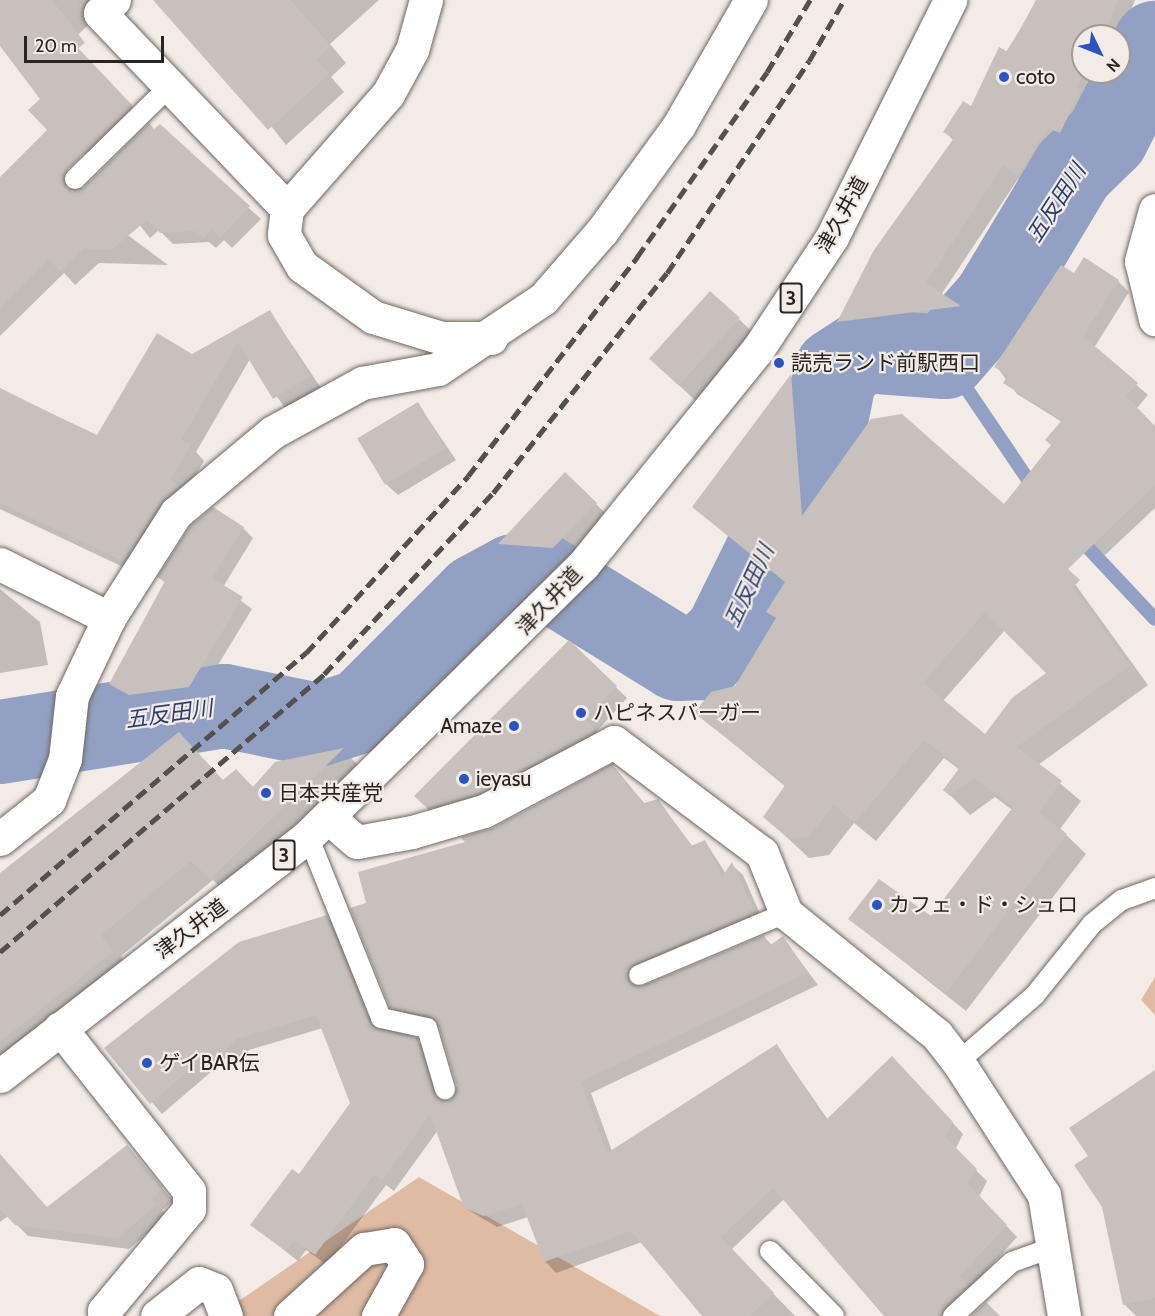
<!DOCTYPE html>
<html>
<head>
<meta charset="utf-8">
<style>
	body { margin:0 }
	#map { position:relative; width:1155px; height:1316px; overflow:hidden; background:#f3ebe6; font-family:Cabin,"Noto Sans JP",sans-serif }
	div>[style] { position:absolute }
	.green>* { inset:0; background:#dfbba4 }
	.shadow>* { inset:0; background:#0003 }
	.stream>* { height:14px; margin:-7px; padding:0 7px; transform-origin:7px; border-radius:7px; background:#92a1c3 }
	.river>* { height:84px; margin:-42px; padding:0 42px; transform-origin:42px; border-radius:42px; background:#92a1c3 }
	.building>* { inset:0; background:#c7c0bc; transform-origin:0 0 }
	.roads { filter:drop-shadow(0 0 2px #6e6763) drop-shadow(0 0 2px #6e6763) }
	.lane>* { height:20px; margin:-10px; padding:0 10px; transform-origin:10px; border-radius:10px; background:#fff }
	.street>* { height:33px; margin:-16.5px; padding:0 16.5px; transform-origin:16.5px; border-radius:16.5px; background:#fff }
	.primary>* { height:33px; margin:-16.5px; padding:0 16.5px; transform-origin:16.5px; border-radius:16.5px; background:#fff }
	.rail>* { height:4.5px; margin-top:-2.25px; transform-origin:0; background:repeating-linear-gradient(90deg,#54504e 0 12px,transparent 0 18px) }
	.dots>* { width:16px; height:16px; translate:-50% -50%; box-sizing:border-box; border:3px solid #f3ebe6; border-radius:50% }
	span { translate:-50% -50%; white-space:nowrap; text-align:center; line-height:1.15; -webkit-text-stroke:4.5px #f3ebe6; paint-order:stroke }
	.shield-label span { padding:2px 4px; background:#f3ebe6; border:2px solid; border-radius:4px; -webkit-text-stroke-width:0 }
	.shield-label { font-size:20px; color:#272422; font-weight:700 }
	.poi-label { font-size:21px; color:#272422 }
	.left { translate:0 -50%; text-align:left }
	.right { translate:-100% -50%; text-align:right }
	.street-label { font-size:21px; color:#272422 }
	.water-label { font-size:22px; color:#2a3d6b; font-style:italic }
	.north { position:absolute; left:1071px; top:24px; width:60px; height:60px; box-sizing:border-box; background:#f3ebe6; border:2px solid #a19b98; border-radius:50%; rotate:133deg; font-size:16px; font-weight:700; line-height:24px; text-align:center; color:#272422 }
	.north::after { content:''; display:block; margin:auto; width:21px; height:27px; background:#2c53c2; clip-path:polygon(50% 0,100% 100%,50% 72%,0 100%) }
	.scale { position:absolute; left:24px; top:36px; width:140px; height:27px; box-sizing:border-box; border:3px solid #272422; border-top:0; padding-left:8px; font-size:18px; line-height:21px; white-space:nowrap; color:#272422; -webkit-text-stroke:4px #f3ebe6; paint-order:stroke }
</style>
</head>
<body>
<div id="map">
	<div class="green">
		<i style="clip-path:polygon(1155px 977px,1155px 1015px,1141px 1000px)"></i>
		<i style="clip-path:polygon(419px 1177px,660px 1316px,217px 1316px)"></i>
	</div>
	<div class="shadow">
		<i style="clip-path:polygon(0 0,113px 0,41px 72px,0 44px)"></i>
		<i style="clip-path:polygon(173px 0,379px 0,330px 44px,346px 63px,331px 77px,344px 92px,286px 145px)"></i>
		<i style="clip-path:polygon(1038px 0,1135px 0,1119px 39px,1083px 36px,1083px 72px,1105px 72px,1074px 146px,1062px 140px,1032px 187px,1018px 179px,941px 295px,972px 319px,852px 336px,838px 322px,875px 251px,954px 141px,945px 132px,972px 108px)"></i>
		<i style="clip-path:polygon(107px 80px,143px 118px,95px 165px,84px 154px)"></i>
		<i style="clip-path:polygon(160px 127px,261px 219px,232px 248px,224px 240px,216px 248px,209px 242px,173px 244px,159px 230px,150px 238px,99px 174px)"></i>
		<i style="clip-path:polygon(0 179px,66px 189px,168px 265px,99px 263px,75px 285px,64px 273px,0 336px)"></i>
		<i style="clip-path:polygon(1074px 275px,1118px 281px,1129px 292px,1094px 348px,1148px 395px,1137px 408px,1155px 427px,1155px 508px,1105px 555px,1027px 503px,1062px 422px,1017px 394px,996px 366px)"></i>
		<i style="clip-path:polygon(270px 312px,323px 391px,288px 412px,250px 359px,196px 452px,204px 461px,138px 574px,0 509px,0 388px,98px 437px,192px 355px)"></i>
		<i style="clip-path:polygon(739px 319px,755px 335px,697px 402px,669px 376px)"></i>
		<i style="clip-path:polygon(evenodd,791px 376px,810px 395px,818px 497px,1005px 506px,1028px 519px,1148px 685px,1038px 765px,1081px 801px,1060px 829px,1086px 854px,966px 1011px,850px 919px,931px 918px,1012px 810px,995px 797px,970px 815px,945px 790px,960px 770px,944px 758px,876px 841px,854px 823px,829px 855px,809px 858px,765px 817px,786px 787px,696px 713px,736px 688px,777px 621px,767px 612px,786px 584px,694px 507px,791px 376px,1005px 630px,1048px 673px,985px 736px,943px 701px,1005px 630px)"></i>
		<i style="clip-path:polygon(418px 404px,456px 460px,398px 495px,386px 484px)"></i>
		<i style="clip-path:polygon(596px 504px,612px 520px,570px 564px,516px 560px,500px 544px)"></i>
		<i style="clip-path:polygon(evenodd,243px 528px,253px 538px,223px 587px,252px 609px,199px 696px,141px 705px,121px 693px,110px 683px,165px 583px,159px 577px,243px 528px,120px 688px,137px 698px,135px 700px,120px 692px,120px 688px)"></i>
		<i style="clip-path:polygon(0 589px,40px 622px,48px 665px,0 673px)"></i>
		<i style="clip-path:polygon(569px 642px,627px 698px,597px 731px,605px 743px,440px 819px,427px 808px)"></i>
		<i style="clip-path:polygon(343px 750px,363px 770px,232px 898px,213px 880px,121px 956px,132px 973px,0 1079px,0 875px,224px 781px,254px 789px,276px 764px)"></i>
		<i style="clip-path:polygon(612px 766px,645px 804px,658px 800px,693px 847px,705px 841px,726px 874px,732px 865px,743px 875px,765px 925px,646px 975px,639px 987px,764px 937px,772px 945px,783px 938px,818px 985px,591px 1093px,612px 1151px,777px 1046px,828px 1120px,903px 1069px,963px 1134px,955px 1150px,987px 1181px,979px 1197px,1017px 1237px,970px 1289px,959px 1316px,886px 1316px,784px 1199px,731px 1250px,795px 1316px,705px 1316px,642px 1242px,556px 1273px,545px 1261px,528px 1217px,497px 1227px,465px 1208px,438px 1130px,394px 1191px,386px 1185px,327px 1265px,306px 1250px,298px 1261px,252px 1225px,299px 1176px,351px 1103px,323px 1028px,249px 1050px,233px 1066px,226px 1059px,162px 1114px,106px 1049px,326px 916px,338px 928px,377px 1027px,417px 1040px,428px 1051px,443px 1102px,454px 1099px,458px 1086px,440px 1028px,403px 1019px,391px 1007px,368px 904px)"></i>
		<i style="clip-path:polygon(127px 1147px,173px 1201px,162px 1210px,167px 1216px,129px 1249px,28px 1236px,8px 1216px,0 1222px,0 1156px,48px 1209px)"></i>
		<i style="clip-path:polygon(1155px 1221px,1155px 1316px,1136px 1316px,1124px 1304px)"></i>
	</div>
	<div class="stream">
		<i style="left:945px;top:357px;width:164px;rotate:55.9deg"></i>
		<i style="left:1076px;top:535px;width:115px;rotate:46.8deg"></i>
	</div>
	<div class="river">
		<i style="left:0;top:742px;width:227px;rotate:-9.1deg"></i>
		<i style="left:224px;top:706px;width:95px;rotate:11.5deg"></i>
		<i style="left:317px;top:725px;width:47px;rotate:-17.3deg"></i>
		<i style="left:362px;top:711px;width:163px;rotate:-45deg"></i>
		<i style="left:477px;top:596px;width:42px;rotate:-28.4deg"></i>
		<i style="left:514px;top:576px;width:28px;rotate:-2deg"></i>
		<i style="left:542px;top:575px;width:160px;rotate:31.7deg"></i>
		<i style="left:678px;top:659px;width:24px;rotate:-2deg"></i>
		<i style="left:702px;top:658px;width:33px;rotate:-44deg"></i>
		<i style="left:726px;top:635px;width:216px;rotate:-63.7deg"></i>
		<i style="left:822px;top:441px;width:72px;rotate:-78.8deg"></i>
		<i style="left:836px;top:370px;width:35px;rotate:-33deg"></i>
		<i style="left:865px;top:351px;width:80px;rotate:4.3deg"></i>
		<i style="left:945px;top:357px;width:76px;rotate:-48.7deg"></i>
		<i style="left:995px;top:300px;width:152px;rotate:-59deg"></i>
		<i style="left:1073px;top:170px;width:47px;rotate:-44.1deg"></i>
		<i style="left:1107px;top:137px;width:106px;rotate:-62.9deg"></i>
	</div>
	<div class="building">
		<i style="clip-path:polygon(0 0,52px 0,85px 43px,78px 48px,133px 106px,67px 170px,67px 188px,83px 188px,149px 123px,154px 129px,160px 124px,250px 206px,220px 238px,212px 230px,203px 238px,196px 231px,160px 233px,147px 220px,111px 250px,84px 249px,60px 271px,49px 259px,0 308px,0 177px,47px 130px,28px 110px,40px 99px,0 46px)"></i>
		<i style="clip-path:polygon(153px 0,290px 0,331px 46px,316px 59px,329px 74px,268px 130px)"></i>
		<i style="clip-path:polygon(1036px 0,1118px 0,1104px 36px,1083px 36px,1085px 72px,1077px 87px,1081px 90px,1060px 133px,1048px 128px,1018px 175px,1003px 166px,926px 283px,961px 306px,837px 322px,874px 250px,954px 138px,943px 132px,963px 101px,971px 106px,999px 47px,1008px 52px)"></i>
		<i style="clip-path:polygon(evenodd,1084px 257px,1119px 280px,1083px 336px,1138px 383px,1126px 396px,1155px 426px,1155px 485px,1068px 569px,1080px 580px,1073px 587px,1130px 665px,1017px 747px,1062px 781px,1039px 812px,1067px 834px,946px 993px,848px 919px,879px 879px,931px 916px,1013px 807px,974px 778px,950px 796px,943px 790px,960px 767px,924px 740px,855px 823px,834px 805px,809px 836px,789px 839px,763px 817px,786px 784px,694px 713px,711px 692px,735px 686px,776px 618px,766px 612px,785px 582px,692px 507px,791px 374px,802px 516px,871px 419px,902px 414px,1004px 504px,1051px 445px,1045px 440px,1062px 420px,1003px 383px,1008px 375px,994px 367px,1061px 265px,1074px 273px,1084px 257px,985px 612px,1046px 673px,1012px 698px,985px 734px,923px 683px,985px 612px)"></i>
		<i style="left:710px;top:291px;width:40px;height:91px;rotate:42deg"></i>
		<i style="clip-path:polygon(270px 310px,310px 376px,273px 399px,238px 342px,181px 440px,191px 445px,170px 480px,179px 486px,160px 503px,123px 561px,0 503px,0 389px,97px 435px,157px 333px,192px 354px)"></i>
		<i style="left:418px;top:402px;width:54px;height:71px;rotate:59deg"></i>
		<i style="clip-path:polygon(565px 472px,597px 503px,553px 548px,498px 544px)"></i>
		<i style="clip-path:polygon(213px 507px,244px 527px,212px 578px,243px 597px,189px 687px,129px 695px,109px 684px,165px 581px,157px 577px,190px 526px)"></i>
		<i style="clip-path:polygon(569px 640px,617px 686px,586px 719px,595px 731px,477px 794px,427px 808px,414px 796px)"></i>
		<i style="clip-path:polygon(179px 732px,223px 780px,236px 769px,253px 787px,275px 762px,344px 748px,210px 879px,191px 861px,101px 935px,113px 952px,0 1042px,0 873px)"></i>
		<i style="clip-path:polygon(612px 764px,644px 803px,658px 799px,691px 846px,705px 840px,722px 877px,732px 862px,755px 913px,634px 964px,627px 973px,631px 984px,644px 986px,764px 935px,769px 946px,783px 936px,808px 973px,581px 1082px,607px 1153px,777px 1044px,825px 1121px,892px 1056px,953px 1122px,945px 1137px,977px 1169px,968px 1184px,1007px 1225px,960px 1276px,969px 1285px,941px 1316px,884px 1316px,773px 1188px,721px 1237px,774px 1293px,750px 1316px,702px 1316px,631px 1231px,544px 1262px,522px 1204px,484px 1216px,464px 1208px,430px 1114px,382px 1181px,374px 1175px,315px 1255px,294px 1240px,286px 1251px,250px 1225px,292px 1169px,299px 1174px,350px 1103px,316px 1015px,237px 1039px,221px 1056px,214px 1048px,150px 1104px,104px 1048px,239px 942px,327px 915px,370px 1023px,418px 1038px,434px 1093px,449px 1100px,457px 1086px,438px 1024px,430px 1016px,390px 1008px,350px 908px,366px 903px,358px 872px,465px 842px,460px 837px,493px 828px)"></i>
		<i style="clip-path:polygon(1155px 1070px,1155px 1298px,1123px 1305px,1102px 1207px,1074px 1165px,1088px 1156px,1069px 1128px)"></i>
		<i style="clip-path:polygon(127px 1145px,163px 1188px,152px 1198px,157px 1204px,118px 1238px,15px 1225px,0 1209px,0 1154px,47px 1207px)"></i>
		<i style="clip-path:polygon(986px 1302px,1000px 1316px,971px 1316px)"></i>
	</div>
	<div class="roads">
		<div class="lane">
			<i style="left:75px;top:179px;width:133px;rotate:-44.4deg"></i>
			<i style="left:308px;top:836px;width:196px;rotate:68.1deg"></i>
			<i style="left:381px;top:1018px;width:47px;rotate:12.3deg"></i>
			<i style="left:427px;top:1028px;width:64px;rotate:73.6deg"></i>
			<i style="left:639px;top:975px;width:160px;rotate:-22.9deg"></i>
			<i style="left:958px;top:1062px;width:102px;rotate:-41deg"></i>
			<i style="left:1035px;top:995px;width:91px;rotate:-51.2deg"></i>
			<i style="left:1092px;top:924px;width:38px;rotate:-39deg"></i>
			<i style="left:1122px;top:900px;width:35px;rotate:-20deg"></i>
			<i style="left:770px;top:1251px;width:91px;rotate:45.4deg"></i>
			<i style="left:953px;top:1316px;width:80px;rotate:-42.5deg"></i>
			<i style="left:1012px;top:1262px;width:45px;rotate:-19.7deg"></i>
		</div>
		<div class="street">
			<i style="left:114px;top:0;width:19px;rotate:137deg"></i>
			<i style="left:100px;top:13px;width:271px;rotate:46.3deg"></i>
			<i style="left:426px;top:0;width:52px;rotate:105.6deg"></i>
			<i style="left:412px;top:50px;width:50px;rotate:118.6deg"></i>
			<i style="left:388px;top:94px;width:153px;rotate:131.3deg"></i>
			<i style="left:287px;top:209px;width:26px;rotate:97deg"></i>
			<i style="left:284px;top:235px;width:36px;rotate:60deg"></i>
			<i style="left:302px;top:266px;width:87px;rotate:35.7deg"></i>
			<i style="left:373px;top:317px;width:72px;rotate:16.9deg"></i>
			<i style="left:442px;top:338px;width:49px"></i>
			<i style="left:1155px;top:210px;width:53px;rotate:105.4deg"></i>
			<i style="left:1141px;top:261px;width:60px;rotate:76.4deg"></i>
			<i style="left:0;top:564px;width:122px;rotate:26.4deg"></i>
			<i style="left:328px;top:817px;width:38px;rotate:41deg"></i>
			<i style="left:357px;top:842px;width:56px;rotate:-10.3deg"></i>
			<i style="left:412px;top:832px;width:75px;rotate:-16.3deg"></i>
			<i style="left:484px;top:811px;width:147px;rotate:-28deg"></i>
			<i style="left:614px;top:742px;width:185px;rotate:36.9deg"></i>
			<i style="left:762px;top:853px;width:65px;rotate:68.2deg"></i>
			<i style="left:786px;top:913px;width:194px;rotate:38.9deg"></i>
			<i style="left:937px;top:1035px;width:34px;rotate:52deg"></i>
			<i style="left:958px;top:1062px;width:158px;rotate:57.1deg"></i>
			<i style="left:1044px;top:1195px;width:123px;rotate:80.6deg"></i>
			<i style="left:0;top:839px;width:63px;rotate:-38.5deg"></i>
			<i style="left:49px;top:800px;width:44px;rotate:-68.7deg"></i>
			<i style="left:65px;top:759px;width:63px;rotate:-83.7deg"></i>
			<i style="left:72px;top:696px;width:86px;rotate:-64.6deg"></i>
			<i style="left:109px;top:618px;width:125px;rotate:-57.5deg"></i>
			<i style="left:176px;top:513px;width:126px;rotate:-39.9deg"></i>
			<i style="left:273px;top:432px;width:102px;rotate:-28.8deg"></i>
			<i style="left:362px;top:383px;width:77px;rotate:-10.4deg"></i>
			<i style="left:438px;top:369px;width:126px;rotate:-33.7deg"></i>
			<i style="left:543px;top:299px;width:90px;rotate:-49.1deg"></i>
			<i style="left:602px;top:231px;width:131px;rotate:-54deg"></i>
			<i style="left:679px;top:125px;width:144px;rotate:-60.1deg"></i>
			<i style="left:60px;top:1028px;width:208px;rotate:51.6deg"></i>
			<i style="left:189px;top:1191px;width:18px;rotate:90deg"></i>
			<i style="left:189px;top:1209px;width:133px;rotate:129.8deg"></i>
			<i style="left:104px;top:1311px;width:5px;rotate:68deg"></i>
			<i style="left:157px;top:1316px;width:53px;rotate:-38.2deg"></i>
			<i style="left:199px;top:1283px;width:18px;rotate:22deg"></i>
			<i style="left:216px;top:1290px;width:28px;rotate:69deg"></i>
			<i style="left:290px;top:1316px;width:100px;rotate:-42.2deg"></i>
			<i style="left:364px;top:1249px;width:30px;rotate:-9deg"></i>
			<i style="left:394px;top:1244px;width:24px;rotate:57deg"></i>
			<i style="left:407px;top:1264px;width:60px;rotate:119.1deg"></i>
		</div>
		<div class="primary">
			<i style="left:0;top:1076px;width:390px;rotate:-37.9deg"></i>
			<i style="left:308px;top:836px;width:386px;rotate:-44.6deg"></i>
			<i style="left:583px;top:565px;width:278px;rotate:-51deg"></i>
			<i style="left:758px;top:349px;width:134px;rotate:-56.5deg"></i>
			<i style="left:832px;top:237px;width:265px;rotate:-63.5deg"></i>
		</div>
	</div>
	<div class="rail">
		<i style="left:0;top:915px;width:403px;rotate:-40.6deg"></i>
		<i style="left:306px;top:653px;width:240px;rotate:-47.5deg"></i>
		<i style="left:468px;top:476px;width:277px;rotate:-52.3deg"></i>
		<i style="left:637px;top:257px;width:226px;rotate:-54.9deg"></i>
		<i style="left:767px;top:72px;width:84px;rotate:-59.2deg"></i>
		<i style="left:0;top:952px;width:427px;rotate:-40.6deg"></i>
		<i style="left:324px;top:674px;width:248px;rotate:-47deg"></i>
		<i style="left:493px;top:493px;width:280px;rotate:-51.7deg"></i>
		<i style="left:667px;top:273px;width:255px;rotate:-56.2deg"></i>
		<i style="left:809px;top:61px;width:70px;rotate:-60.2deg"></i>
	</div>
	<div class="dots">
		<i style="left:1004px;top:77px;background:#2c53c2"></i>
		<i style="left:779px;top:363px;background:#2c53c2"></i>
		<i style="left:581px;top:713px;background:#2c53c2"></i>
		<i style="left:514px;top:726px;background:#2c53c2"></i>
		<i style="left:464px;top:779px;background:#2c53c2"></i>
		<i style="left:266px;top:793px;background:#2c53c2"></i>
		<i style="left:877px;top:905px;background:#2c53c2"></i>
		<i style="left:147px;top:1063px;background:#2c53c2"></i>
	</div>
	<div class="shield-label">
		<span style="left:791px;top:298px">3</span>
		<span style="left:284px;top:855px">3</span>
	</div>
	<div class="poi-label">
		<span class="left" style="left:1016px;top:77px">coto</span>
		<span class="left" style="left:791px;top:363px">読売ランド前駅西口</span>
		<span class="left" style="left:593px;top:713px">ハピネスバーガー</span>
		<span class="right" style="left:502px;top:726px">Amaze</span>
		<span class="left" style="left:476px;top:779px">ieyasu</span>
		<span class="left" style="left:278px;top:793px">日本共産党</span>
		<span class="left" style="left:889px;top:905px">カフェ・ド・シュロ</span>
		<span class="left" style="left:159px;top:1063px">ゲイBAR伝</span>
	</div>
	<div class="street-label">
		<span style="left:842px;top:215px;rotate:-61deg">津久井道</span>
		<span style="left:549px;top:601px;rotate:-47deg">津久井道</span>
		<span style="left:191px;top:929px;rotate:-37deg">津久井道</span>
	</div>
	<div class="water-label">
		<span style="left:1056px;top:203px;rotate:-57deg">五反田川</span>
		<span style="left:749px;top:586px;rotate:-65deg">五反田川</span>
		<span style="left:169px;top:714px;rotate:-8deg">五反田川</span>
	</div>
	<div class="north">N</div>
	<div class="scale">20 m</div>
</div>
</body>
</html>
